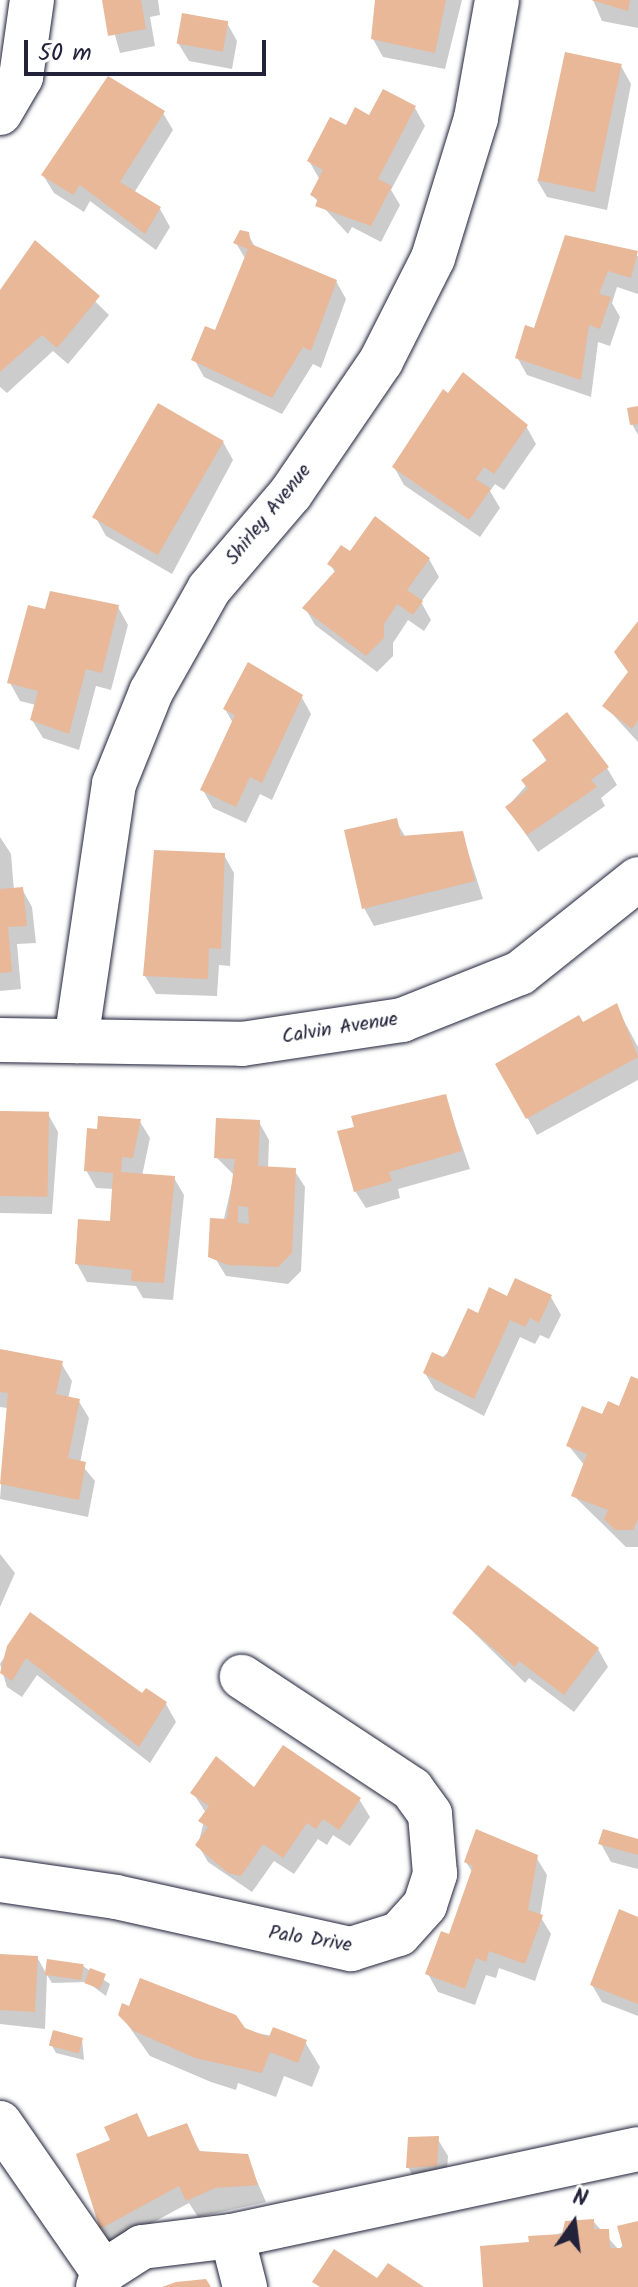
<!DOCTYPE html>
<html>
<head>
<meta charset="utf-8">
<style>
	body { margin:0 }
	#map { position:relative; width:638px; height:2287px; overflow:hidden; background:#fff; font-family:Kalam,sans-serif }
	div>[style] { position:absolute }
	.shadow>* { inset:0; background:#0003 }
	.building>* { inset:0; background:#e8b898; transform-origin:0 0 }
	.roads { filter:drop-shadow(0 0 2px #22223b) drop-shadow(0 0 2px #22223b) }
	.minor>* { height:44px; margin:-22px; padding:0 22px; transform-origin:22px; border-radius:22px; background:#fff }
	span { translate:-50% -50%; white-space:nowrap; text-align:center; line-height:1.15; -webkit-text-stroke:7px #fff; paint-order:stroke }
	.street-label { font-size:20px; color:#22223b }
	.north { position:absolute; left:534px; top:2183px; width:80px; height:80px; -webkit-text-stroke:6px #fff; paint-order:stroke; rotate:14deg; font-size:22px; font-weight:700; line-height:32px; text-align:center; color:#22223b }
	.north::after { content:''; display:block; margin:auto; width:28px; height:36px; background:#22223b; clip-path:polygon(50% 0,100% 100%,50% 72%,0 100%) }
	.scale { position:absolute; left:24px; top:40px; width:242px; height:36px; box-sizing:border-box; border:4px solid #22223b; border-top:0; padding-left:10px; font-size:24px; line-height:28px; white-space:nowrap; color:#22223b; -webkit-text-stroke:6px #fff; paint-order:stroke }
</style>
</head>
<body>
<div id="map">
	<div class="shadow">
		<i style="clip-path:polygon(105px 0,158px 0,160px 15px,150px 17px,155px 46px,120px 53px)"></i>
		<i style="clip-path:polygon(380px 0,462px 0,445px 69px,383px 57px,373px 39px)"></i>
		<i style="clip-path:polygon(593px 0,638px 0,638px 28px,602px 21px)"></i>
		<i style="clip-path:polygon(227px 23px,237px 41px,232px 69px,189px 61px,178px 43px)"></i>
		<i style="clip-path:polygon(621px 66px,631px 84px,607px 210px,547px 197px,537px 180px)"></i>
		<i style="clip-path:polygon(415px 108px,425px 126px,391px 190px,400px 205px,381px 242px,352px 227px,348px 234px,312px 195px,320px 180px,309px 161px,347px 128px)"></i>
		<i style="clip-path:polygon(163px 113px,173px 130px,134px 193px,160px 209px,170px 227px,156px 250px,90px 201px,84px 212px,54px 193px,43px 175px)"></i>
		<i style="clip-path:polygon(248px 234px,256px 249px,336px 281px,346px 299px,321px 368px,313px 364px,282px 414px,204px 377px,194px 359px,216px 333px,246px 260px,236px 243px)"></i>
		<i style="clip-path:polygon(567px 237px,638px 256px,638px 294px,617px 287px,612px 303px,620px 317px,610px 346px,598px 342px,591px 397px,527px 375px,517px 357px,536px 331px)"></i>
		<i style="clip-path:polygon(35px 242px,109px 315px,68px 364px,53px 351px,7px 393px,0 387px,0 292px)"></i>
		<i style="clip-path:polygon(463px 375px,526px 426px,536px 444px,504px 490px,495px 484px,490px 491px,500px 508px,480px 537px,404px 485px,394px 467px)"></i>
		<i style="clip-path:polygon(638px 408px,638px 435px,632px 424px)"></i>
		<i style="clip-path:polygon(223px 442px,233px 460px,172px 574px,106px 536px,96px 518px)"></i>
		<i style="clip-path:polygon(350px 554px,429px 559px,439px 577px,421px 602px,431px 620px,424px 631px,408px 620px,393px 643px,393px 656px,377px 672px,315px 625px,305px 608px,336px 574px,330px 564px)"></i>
		<i style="clip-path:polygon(118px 607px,128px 625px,111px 690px,96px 686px,79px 750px,43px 738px,32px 720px,36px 705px,20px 701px,10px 683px,47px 611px)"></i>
		<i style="clip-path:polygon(638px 624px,638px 742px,605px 706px,629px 674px)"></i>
		<i style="clip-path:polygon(301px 696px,311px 714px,272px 800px,260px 794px,246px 823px,213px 808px,203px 790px,233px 723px,225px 709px)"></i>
		<i style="clip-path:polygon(534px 740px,607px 768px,617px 785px,601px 798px,605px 806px,538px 852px,507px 807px,547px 762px)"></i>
		<i style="clip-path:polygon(396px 821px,406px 838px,462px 833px,483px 899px,374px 926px,364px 908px)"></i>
		<i style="clip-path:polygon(0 837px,11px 854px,14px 891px,22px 889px,32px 907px,36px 943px,17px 944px,21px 989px,0 991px)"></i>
		<i style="clip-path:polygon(224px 855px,234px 873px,230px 966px,219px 965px,217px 996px,156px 994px,145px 976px)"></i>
		<i style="clip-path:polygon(616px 1006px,638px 1047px,638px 1080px,537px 1135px,498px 1065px)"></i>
		<i style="clip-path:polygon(445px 1096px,470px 1169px,398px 1189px,400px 1198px,366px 1208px,355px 1191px)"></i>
		<i style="clip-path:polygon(0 1111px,48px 1114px,58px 1132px,52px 1214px,0 1213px)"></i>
		<i style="clip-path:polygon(139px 1120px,150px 1138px,142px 1176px,174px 1178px,184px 1195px,173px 1300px,143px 1298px,136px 1286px,87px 1282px,77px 1264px,112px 1223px,114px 1189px,96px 1188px,86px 1170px,98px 1131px)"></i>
		<i style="clip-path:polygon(259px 1122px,269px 1140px,268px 1169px,294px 1170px,305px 1187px,301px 1271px,288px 1284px,226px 1276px,215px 1258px,234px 1175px,216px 1157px)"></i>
		<i style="clip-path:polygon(551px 1297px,561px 1315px,549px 1339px,540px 1335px,535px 1344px,520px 1337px,484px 1416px,435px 1390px,425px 1373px,508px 1298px)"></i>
		<i style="clip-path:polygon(0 1351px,61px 1363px,72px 1381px,68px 1399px,78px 1400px,89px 1418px,80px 1463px,95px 1481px,88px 1517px,0 1499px,7px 1408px,0 1407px)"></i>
		<i style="clip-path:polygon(638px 1381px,638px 1547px,626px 1547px,573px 1495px,585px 1466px,568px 1445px,620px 1408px)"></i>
		<i style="clip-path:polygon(0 1554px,15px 1573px,0 1607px)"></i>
		<i style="clip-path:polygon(454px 1613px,598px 1649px,608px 1667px,574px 1712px,529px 1678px,525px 1683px)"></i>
		<i style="clip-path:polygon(31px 1615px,143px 1696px,166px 1704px,176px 1722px,150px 1763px,37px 1675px,22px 1697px,7px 1687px,0 1664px)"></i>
		<i style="clip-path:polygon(255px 1790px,359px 1799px,370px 1817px,350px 1846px,333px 1835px,327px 1845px,318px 1839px,294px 1874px,274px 1861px,252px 1892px,208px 1862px,198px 1845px,206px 1813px,193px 1793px)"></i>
		<i style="clip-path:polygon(638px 1841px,638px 1869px,611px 1862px,601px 1844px)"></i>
		<i style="clip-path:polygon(536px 1857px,547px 1875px,540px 1916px,551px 1934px,535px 1981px,499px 1968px,496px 1978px,486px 1975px,475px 2005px,438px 1992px,428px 1974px,450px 1937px,473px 1873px,466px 1862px)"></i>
		<i style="clip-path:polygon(638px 1920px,638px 2016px,602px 2002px,592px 1985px)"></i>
		<i style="clip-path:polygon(0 1956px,37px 1957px,47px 1975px,83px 1966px,110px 1984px,106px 1996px,87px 1982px,52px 1983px,47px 1975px,45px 2029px,0 2024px)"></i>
		<i style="clip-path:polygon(130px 2009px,305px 2042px,320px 2067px,312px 2087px,284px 2076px,276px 2097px,238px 2083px,236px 2090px,211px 2082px,150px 2056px,120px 2014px)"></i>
		<i style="clip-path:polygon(82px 2039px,84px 2060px,56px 2053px,51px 2044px)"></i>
		<i style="clip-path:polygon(136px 2115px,149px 2139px,186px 2126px,201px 2153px,246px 2156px,266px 2202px,198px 2217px,189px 2203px,111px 2245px,101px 2228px,113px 2141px)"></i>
		<i style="clip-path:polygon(437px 2138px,448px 2156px,446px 2183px,418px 2185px,408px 2167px)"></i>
		<i style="clip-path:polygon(593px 2221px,619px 2250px,638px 2223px,638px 2287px,485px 2287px,531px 2244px)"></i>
	</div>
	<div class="building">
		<i style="clip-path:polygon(102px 0,141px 0,146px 29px,108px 36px)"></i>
		<i style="clip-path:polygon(375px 0,446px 0,435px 53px,371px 39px)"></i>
		<i style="clip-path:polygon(591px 0,630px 0,628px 11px)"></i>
		<i style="left:182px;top:13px;width:47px;height:31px;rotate:10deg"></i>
		<i style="left:565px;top:52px;width:58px;height:131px;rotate:12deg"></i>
		<i style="clip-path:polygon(108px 76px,165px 111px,120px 182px,161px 207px,145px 234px,80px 185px,73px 195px,41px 175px)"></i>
		<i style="clip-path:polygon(383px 89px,416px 106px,378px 179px,392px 186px,371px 226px,315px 206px,318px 199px,310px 195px,323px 170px,307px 161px,330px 117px,346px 125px,355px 107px,369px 115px)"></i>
		<i style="clip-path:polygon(240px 230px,249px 232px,251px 244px,337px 280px,311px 351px,303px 347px,272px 398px,191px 360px,205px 326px,215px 330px,248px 249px,233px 243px)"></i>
		<i style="clip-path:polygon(565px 235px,638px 251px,631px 278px,608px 271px,599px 294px,611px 297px,600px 329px,589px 325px,581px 380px,515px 358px,525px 325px,534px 328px)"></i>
		<i style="clip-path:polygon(35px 240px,100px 296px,57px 348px,42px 335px,0 372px,0 290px)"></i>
		<i style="clip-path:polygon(463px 372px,528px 425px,494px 474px,484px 467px,476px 479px,491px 489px,469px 520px,392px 467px,443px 389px,448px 393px)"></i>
		<i style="left:158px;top:403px;width:76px;height:132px;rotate:30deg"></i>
		<i style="clip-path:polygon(638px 406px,638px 424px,630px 425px,627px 408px)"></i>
		<i style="clip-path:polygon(375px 516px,430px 558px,407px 590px,423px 601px,413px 615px,397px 604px,384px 624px,384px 638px,366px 656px,302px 608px,336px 570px,327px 564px,341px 545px,350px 551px)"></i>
		<i style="clip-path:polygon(50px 591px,119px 605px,102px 673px,86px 669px,69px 734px,30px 720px,38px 691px,7px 683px,28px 605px,45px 609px)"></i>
		<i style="clip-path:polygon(638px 621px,638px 720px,632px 729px,602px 706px,628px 672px,614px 652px)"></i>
		<i style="clip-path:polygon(248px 662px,303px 695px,262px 783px,250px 777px,236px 807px,200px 790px,235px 715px,223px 709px)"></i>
		<i style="clip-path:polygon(567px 712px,609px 767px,591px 780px,597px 787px,527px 835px,505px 807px,528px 789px,521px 780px,547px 760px,532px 740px)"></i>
		<i style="clip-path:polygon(397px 818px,401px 836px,463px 831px,475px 881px,362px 909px,344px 830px)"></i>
		<i style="clip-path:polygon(154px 850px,225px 853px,221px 949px,209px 948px,208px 979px,143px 976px)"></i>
		<i style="clip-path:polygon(23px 887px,27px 926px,8px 927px,12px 972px,0 973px,0 889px)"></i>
		<i style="clip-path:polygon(617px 1003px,638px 1057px,526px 1119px,495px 1064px,579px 1015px,583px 1022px)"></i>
		<i style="clip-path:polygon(446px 1094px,462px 1151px,389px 1172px,392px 1181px,354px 1192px,337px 1131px,354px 1127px,351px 1116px)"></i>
		<i style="left:0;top:1111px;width:49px;height:85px;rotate:1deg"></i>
		<i style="clip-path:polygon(98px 1116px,141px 1119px,133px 1158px,122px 1157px,121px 1172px,175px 1176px,164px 1283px,131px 1281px,132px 1270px,75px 1264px,78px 1219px,110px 1221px,113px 1173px,84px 1171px,87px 1128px,97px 1129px)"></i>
		<i style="clip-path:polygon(evenodd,216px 1118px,260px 1120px,258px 1166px,296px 1168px,292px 1253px,278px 1267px,228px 1265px,208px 1257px,210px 1218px,227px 1219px,235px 1159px,214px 1158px,216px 1118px,238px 1206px,248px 1207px,249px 1224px,238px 1223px,238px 1206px)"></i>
		<i style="clip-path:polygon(515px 1278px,552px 1295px,539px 1323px,530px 1318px,525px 1327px,510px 1320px,474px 1399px,423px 1373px,432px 1352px,445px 1358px,468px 1308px,478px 1313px,489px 1287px,507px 1296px)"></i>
		<i style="clip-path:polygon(0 1349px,63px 1361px,56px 1394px,80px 1399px,68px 1458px,86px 1462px,79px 1500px,0 1484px,8px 1393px,0 1392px)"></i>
		<i style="clip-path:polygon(631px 1376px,638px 1379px,638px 1519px,633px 1530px,615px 1530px,604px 1519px,608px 1510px,571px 1496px,587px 1454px,566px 1446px,582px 1406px,602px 1414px,608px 1401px,619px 1406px)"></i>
		<i style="clip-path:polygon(488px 1565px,599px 1648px,564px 1695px,519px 1661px,515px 1667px,452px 1613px)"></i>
		<i style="clip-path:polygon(30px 1612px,142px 1693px,146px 1688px,167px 1702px,139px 1747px,26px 1658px,12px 1681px,0 1673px,7px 1646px)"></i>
		<i style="clip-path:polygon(283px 1745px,361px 1798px,339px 1830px,323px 1819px,316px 1829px,307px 1823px,283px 1858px,263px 1844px,241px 1876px,228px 1873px,195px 1845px,208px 1827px,198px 1821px,209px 1806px,190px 1793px,216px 1756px,254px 1787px)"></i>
		<i style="clip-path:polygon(476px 1829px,538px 1855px,528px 1910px,543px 1915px,525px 1964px,489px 1951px,486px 1962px,476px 1958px,465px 1989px,425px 1974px,441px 1931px,449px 1934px,473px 1866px,464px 1862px)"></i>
		<i style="clip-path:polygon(603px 1829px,638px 1839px,638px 1855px,598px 1844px)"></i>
		<i style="clip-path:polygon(619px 1909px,638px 1917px,638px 2004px,590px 1985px)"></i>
		<i style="left:0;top:1954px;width:38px;height:56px;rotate:3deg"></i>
		<i style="left:47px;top:1959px;width:37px;height:16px;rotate:8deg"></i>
		<i style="left:90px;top:1968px;width:17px;height:16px;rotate:21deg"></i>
		<i style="clip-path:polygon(140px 1978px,236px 2015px,245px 2028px,269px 2037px,273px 2027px,307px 2040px,298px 2063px,270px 2052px,262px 2073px,195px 2058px,134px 2031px,118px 2015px,122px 2003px,129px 2006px)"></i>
		<i style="left:53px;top:2030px;width:31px;height:16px;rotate:15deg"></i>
		<i style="clip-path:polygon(137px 2113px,148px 2137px,187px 2123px,199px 2151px,248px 2154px,258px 2185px,215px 2188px,186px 2201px,179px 2186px,100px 2229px,76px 2154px,110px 2140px,104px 2127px)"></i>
		<i style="clip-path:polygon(439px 2136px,437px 2166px,406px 2168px,408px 2137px)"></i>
		<i style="clip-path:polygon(594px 2219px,594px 2229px,609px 2229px,610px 2248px,623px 2248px,617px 2226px,638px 2221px,638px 2287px,483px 2287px,480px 2246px,529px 2242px,528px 2236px,562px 2234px,565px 2221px)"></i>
		<i style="clip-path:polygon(334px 2249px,377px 2278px,388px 2263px,424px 2287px,320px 2287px,312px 2282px)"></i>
		<i style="clip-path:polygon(206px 2279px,211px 2287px,162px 2287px,176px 2282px)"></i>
	</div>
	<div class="roads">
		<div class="minor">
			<i style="left:0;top:113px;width:42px;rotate:-59.7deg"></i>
			<i style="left:21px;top:77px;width:78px;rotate:-81.9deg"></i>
			<i style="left:0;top:1040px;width:242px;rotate:0.9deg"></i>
			<i style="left:242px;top:1044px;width:162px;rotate:-8.5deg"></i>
			<i style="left:402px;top:1020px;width:127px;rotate:-21.7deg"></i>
			<i style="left:520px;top:973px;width:151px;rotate:-38.5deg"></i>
			<i style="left:76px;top:1041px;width:260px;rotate:-81.6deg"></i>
			<i style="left:114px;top:784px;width:99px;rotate:-68.1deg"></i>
			<i style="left:151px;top:692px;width:118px;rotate:-60.6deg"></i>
			<i style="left:209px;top:589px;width:126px;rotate:-49.5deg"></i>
			<i style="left:291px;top:493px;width:160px;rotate:-55.7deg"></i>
			<i style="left:381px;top:361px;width:115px;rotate:-63.2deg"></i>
			<i style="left:433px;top:258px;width:146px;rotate:-72.9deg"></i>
			<i style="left:476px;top:118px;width:120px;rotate:-79.9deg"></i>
			<i style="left:0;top:1880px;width:117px;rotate:8.3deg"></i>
			<i style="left:116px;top:1897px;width:241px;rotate:12.5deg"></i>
			<i style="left:351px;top:1949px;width:50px;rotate:-17.4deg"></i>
			<i style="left:399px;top:1934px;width:39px;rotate:-48deg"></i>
			<i style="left:425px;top:1905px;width:33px;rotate:-72deg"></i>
			<i style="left:435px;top:1874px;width:60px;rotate:-94.8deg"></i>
			<i style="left:430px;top:1814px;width:31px;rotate:-126deg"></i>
			<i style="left:412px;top:1789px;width:204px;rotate:-146.6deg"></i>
			<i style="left:0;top:2123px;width:181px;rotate:55.3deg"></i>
			<i style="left:232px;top:2236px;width:53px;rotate:75.7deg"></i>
			<i style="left:98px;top:2287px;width:16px;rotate:-72deg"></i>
			<i style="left:103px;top:2272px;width:46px;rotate:-32.7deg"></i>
			<i style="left:142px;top:2247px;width:91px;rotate:-7deg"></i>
			<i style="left:232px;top:2236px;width:415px;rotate:-12.1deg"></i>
		</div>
	</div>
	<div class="street-label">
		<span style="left:269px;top:515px;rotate:-51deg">Shirley Avenue</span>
		<span style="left:340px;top:1029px;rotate:-9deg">Calvin Avenue</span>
		<span style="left:310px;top:1940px;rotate:9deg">Palo Drive</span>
	</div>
	<div class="north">N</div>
	<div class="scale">50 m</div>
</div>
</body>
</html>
